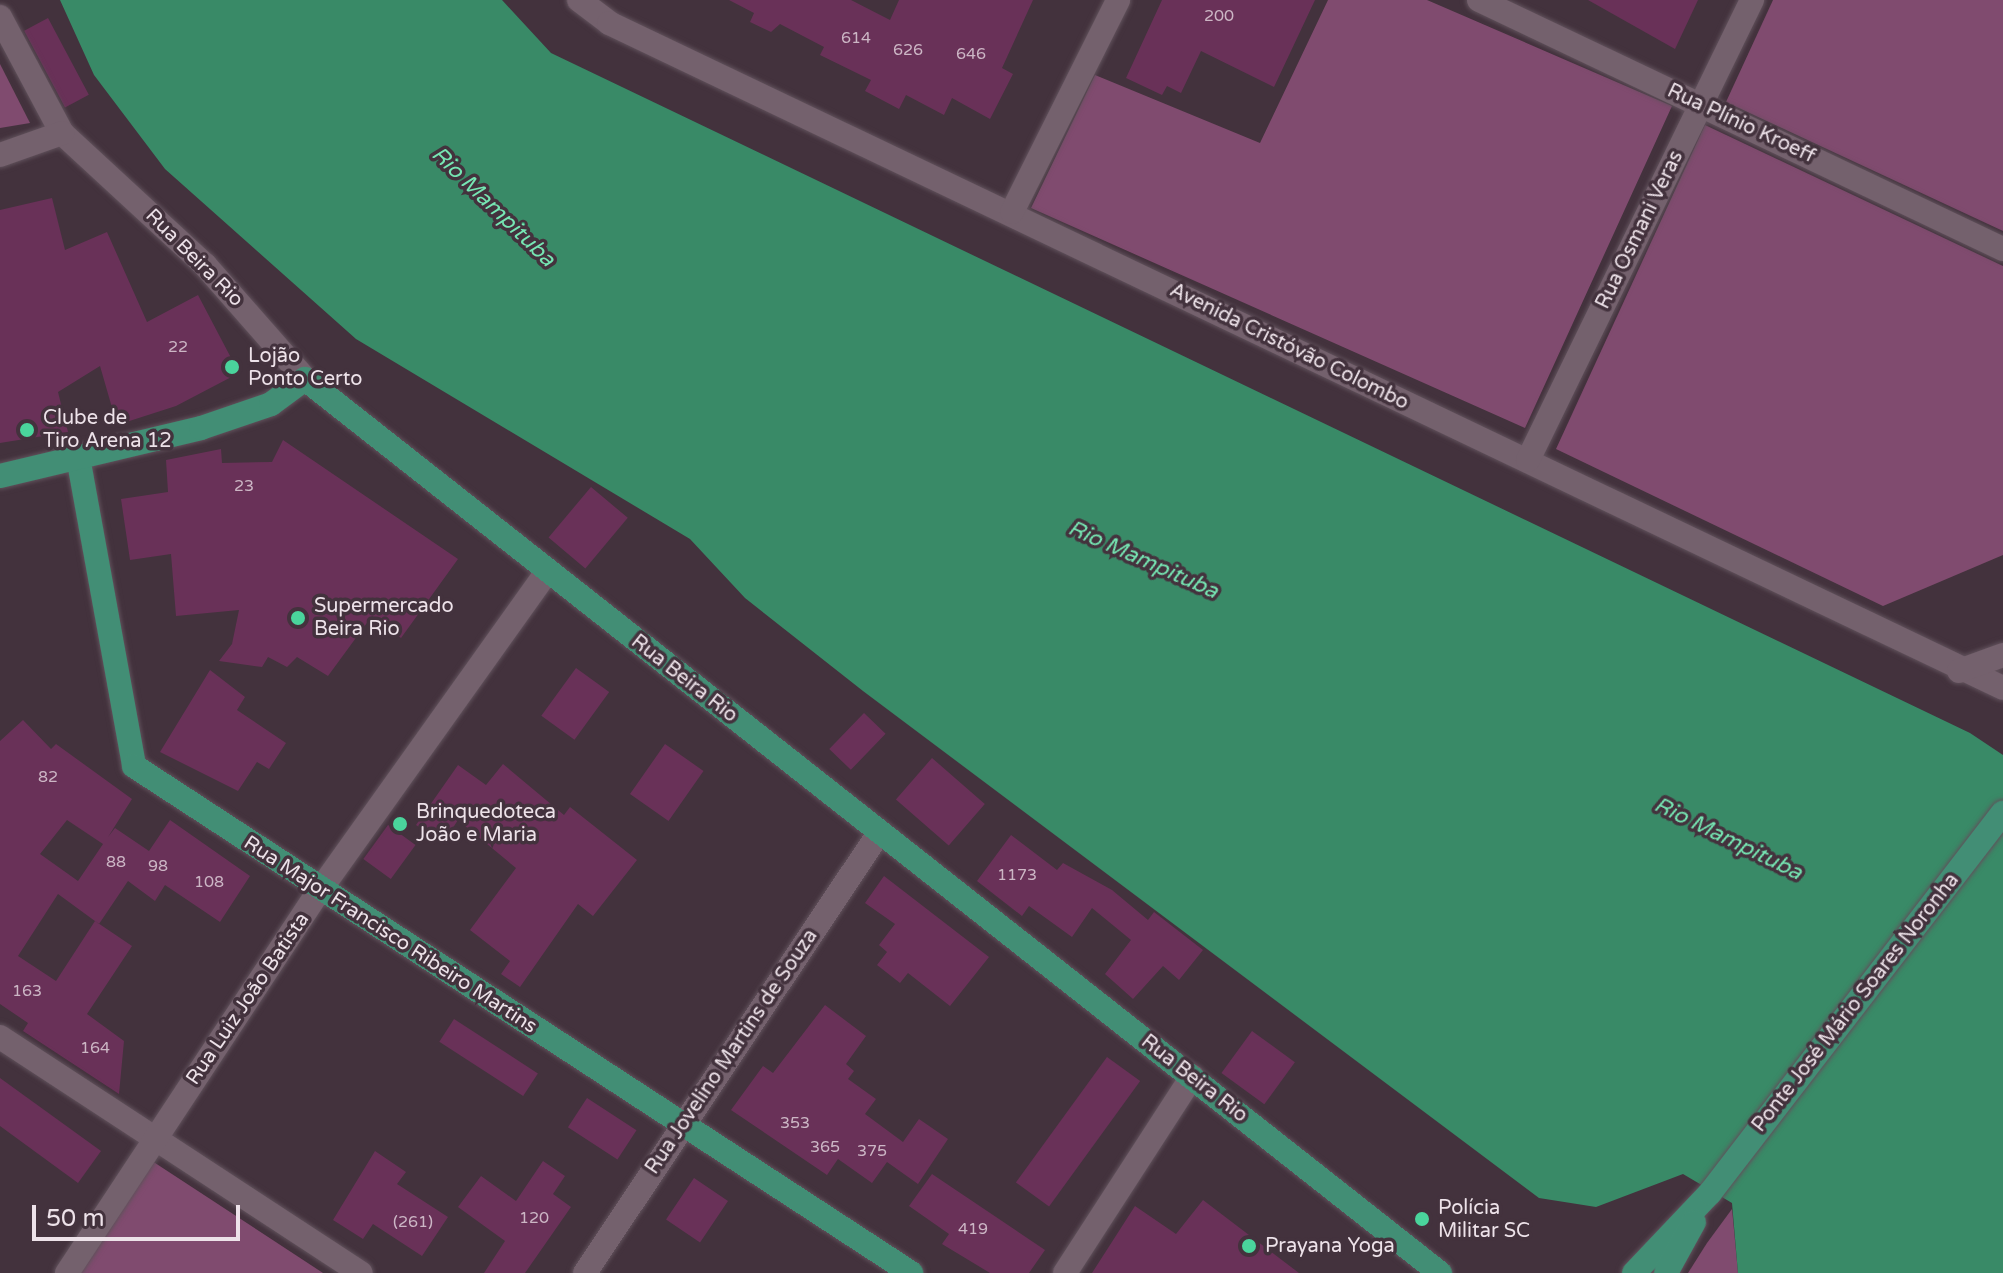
<!DOCTYPE html>
<html>
<head>
<meta charset="utf-8">
<style>
	body { margin:0 }
	#map { position:relative; width:2003px; height:1273px; overflow:hidden; background:#43323d; font-family:"Varela Round",sans-serif }
	div>[style] { position:absolute }
	.green>* { inset:0; background:#804b6f }
	.water>* { inset:0; background:#398a67 }
	.building>* { inset:0; background:#693158; transform-origin:0 0 }
	.roads { filter:drop-shadow(0 0 2px #60515b) drop-shadow(0 0 2px #60515b) }
	.minor>* { height:24px; margin:-12px; padding:0 12px; transform-origin:12px; border-radius:12px; background:#74616d }
	.major>* { height:24px; margin:-12px; padding:0 12px; transform-origin:12px; border-radius:12px; background:#428e75 }
	.dots>* { width:22px; height:22px; translate:-50% -50%; box-sizing:border-box; border:4px solid #43323d; border-radius:50% }
	span { translate:-50% -50%; white-space:nowrap; text-align:center; line-height:1.15; -webkit-text-stroke:7px #43323d; paint-order:stroke }
	.number-label { font-size:16px; color:#ccb6c5 }
	.number-label span { -webkit-text-stroke-width:0 }
	.street-label { font-size:20px; color:#ede2e9 }
	.poi-label { font-size:20px; color:#ede2e9 }
	.left { translate:0 -50%; text-align:left }
	.water-label { font-size:22px; color:#76e6b3; font-style:italic }
	.scale { position:absolute; left:32px; top:1205px; width:208px; height:36px; box-sizing:border-box; border:4px solid #ede2e9; border-top:0; padding-left:10px; font-size:24px; line-height:28px; white-space:nowrap; color:#ede2e9; -webkit-text-stroke:6px #43323d; paint-order:stroke }
</style>
</head>
<body>
<div id="map">
	<div class="green">
		<i style="clip-path:polygon(1328px 0,1427px 0,1672px 106px,1525px 428px,1031px 208px,1095px 75px,1260px 143px)"></i>
		<i style="clip-path:polygon(1773px 0,2003px 0,2003px 231px,1726px 102px)"></i>
		<i style="clip-path:polygon(0 64px,30px 123px,0 128px)"></i>
		<i style="clip-path:polygon(1705px 125px,2003px 266px,2003px 555px,1883px 606px,1556px 449px)"></i>
		<i style="clip-path:polygon(149px 1159px,323px 1273px,74px 1273px)"></i>
		<i style="clip-path:polygon(1732px 1209px,1738px 1273px,1688px 1273px,1707px 1243px)"></i>
	</div>
	<div class="water">
		<i style="clip-path:polygon(60px 0,502px 0,551px 53px,1970px 733px,2003px 755px,2003px 1273px,1738px 1273px,1732px 1203px,1683px 1174px,1596px 1207px,1539px 1198px,863px 691px,745px 598px,690px 539px,356px 339px,165px 169px,94px 75px)"></i>
	</div>
	<div class="building">
		<i style="clip-path:polygon(729px 0,851px 0,890px 20px,899px 0,1033px 0,1002px 68px,1013px 74px,990px 119px,952px 98px,944px 115px,906px 95px,899px 109px,865px 91px,871px 80px,820px 55px,824px 47px,780px 24px,771px 32px,750px 22px,754px 13px)"></i>
		<i style="clip-path:polygon(1162px 0,1315px 0,1274px 87px,1201px 51px,1181px 93px,1167px 86px,1162px 95px,1126px 78px)"></i>
		<i style="clip-path:polygon(1588px 0,1698px 0,1675px 49px)"></i>
		<i style="left:48px;top:18px;width:87px;height:27px;rotate:62deg"></i>
		<i style="clip-path:polygon(52px 198px,65px 250px,107px 232px,147px 322px,198px 295px,239px 373px,176px 406px,117px 425px,100px 366px,58px 392px,68px 432px,0 443px,0 210px)"></i>
		<i style="clip-path:polygon(283px 440px,458px 559px,401px 638px,372px 616px,328px 676px,297px 657px,287px 667px,268px 657px,262px 667px,219px 661px,232px 644px,239px 610px,176px 616px,171px 554px,130px 560px,121px 499px,168px 492px,166px 460px,221px 449px,222px 463px,272px 462px)"></i>
		<i style="left:591px;top:487px;width:48px;height:66px;rotate:40deg"></i>
		<i style="left:576px;top:668px;width:41px;height:59px;rotate:36deg"></i>
		<i style="clip-path:polygon(210px 670px,245px 697px,237px 710px,286px 743px,269px 769px,257px 762px,238px 791px,160px 752px)"></i>
		<i style="left:864px;top:713px;width:30px;height:50px;rotate:44deg"></i>
		<i style="clip-path:polygon(evenodd,23px 720px,51px 749px,56px 744px,132px 799px,108px 837px,115px 828px,149px 851px,170px 820px,250px 876px,220px 922px,165px 885px,155px 901px,128px 881px,99px 924px,58px 894px,18px 956px,56px 981px,95px 921px,132px 946px,87px 1014px,124px 1041px,119px 1094px,23px 1031px,28px 1023px,0 1004px,0 741px,23px 720px,67px 820px,103px 844px,78px 881px,40px 854px,67px 820px)"></i>
		<i style="left:665px;top:744px;width:47px;height:61px;rotate:35deg"></i>
		<i style="left:932px;top:758px;width:70px;height:55px;rotate:41deg"></i>
		<i style="clip-path:polygon(503px 764px,564px 815px,570px 807px,637px 860px,593px 916px,578px 904px,520px 987px,501px 974px,510px 961px,470px 930px,516px 868px,458px 820px,443px 843px,416px 825px,458px 765px,486px 785px)"></i>
		<i style="left:388px;top:825px;width:34px;height:42px;rotate:36deg"></i>
		<i style="clip-path:polygon(1011px 835px,1057px 870px,1063px 863px,1112px 890px,1148px 920px,1154px 912px,1203px 950px,1179px 980px,1163px 966px,1133px 999px,1105px 974px,1131px 940px,1092px 908px,1072px 937px,1029px 906px,1022px 916px,977px 881px)"></i>
		<i style="clip-path:polygon(884px 876px,989px 957px,950px 1006px,908px 973px,900px 983px,877px 965px,887px 952px,879px 945px,895px 924px,865px 903px)"></i>
		<i style="clip-path:polygon(825px 1005px,866px 1036px,846px 1064px,854px 1071px,848px 1079px,876px 1099px,865px 1114px,903px 1142px,919px 1119px,948px 1139px,918px 1184px,887px 1162px,872px 1183px,838px 1159px,827px 1175px,731px 1110px,763px 1066px,773px 1073px)"></i>
		<i style="left:454px;top:1019px;width:100px;height:27px;rotate:33deg"></i>
		<i style="left:1252px;top:1031px;width:53px;height:52px;rotate:36deg"></i>
		<i style="left:1107px;top:1057px;width:41px;height:155px;rotate:36deg"></i>
		<i style="clip-path:polygon(0 1078px,101px 1151px,78px 1183px,0 1126px)"></i>
		<i style="left:587px;top:1098px;width:59px;height:35px;rotate:33deg"></i>
		<i style="clip-path:polygon(375px 1151px,406px 1172px,397px 1184px,448px 1217px,422px 1256px,373px 1224px,363px 1239px,333px 1220px)"></i>
		<i style="clip-path:polygon(543px 1161px,565px 1176px,553px 1194px,571px 1207px,525px 1273px,484px 1273px,505px 1241px,458px 1207px,481px 1176px,516px 1201px)"></i>
		<i style="clip-path:polygon(932px 1174px,1045px 1250px,1029px 1273px,990px 1273px,942px 1244px,949px 1234px,909px 1206px)"></i>
		<i style="left:694px;top:1178px;width:41px;height:50px;rotate:34deg"></i>
		<i style="clip-path:polygon(1203px 1200px,1299px 1273px,1092px 1273px,1135px 1206px,1176px 1234px)"></i>
	</div>
	<div class="roads">
		<div class="minor">
			<i style="left:579px;top:0;width:38px;rotate:37deg"></i>
			<i style="left:609px;top:23px;width:1544px;rotate:25.5deg"></i>
			<i style="left:1479px;top:0;width:580px;rotate:25.42deg"></i>
			<i style="left:0;top:17px;width:132px;rotate:61.9deg"></i>
			<i style="left:62px;top:133px;width:195px;rotate:42.7deg"></i>
			<i style="left:205px;top:265px;width:152px;rotate:48.7deg"></i>
			<i style="left:0;top:155px;width:66px;rotate:-19.5deg"></i>
			<i style="left:1012px;top:212px;width:237px;rotate:-63.4deg"></i>
			<i style="left:1528px;top:460px;width:512px;rotate:-64.04deg"></i>
			<i style="left:1959px;top:671px;width:47px;rotate:-20deg"></i>
			<i style="left:0;top:1037px;width:431px;rotate:33.2deg"></i>
			<i style="left:67px;top:1273px;width:459px;rotate:-56.6deg"></i>
			<i style="left:320px;top:890px;width:391px;rotate:-54.5deg"></i>
			<i style="left:585px;top:1273px;width:529px;rotate:-56.25deg"></i>
			<i style="left:1065px;top:1273px;width:234px;rotate:-57.1deg"></i>
		</div>
		<div class="major">
			<i style="left:78px;top:457px;width:314px;rotate:79.7deg"></i>
			<i style="left:134px;top:766px;width:928px;rotate:33.12deg"></i>
			<i style="left:0;top:476px;width:207px;rotate:-13.4deg"></i>
			<i style="left:201px;top:428px;width:74px;rotate:-18.9deg"></i>
			<i style="left:271px;top:404px;width:42px;rotate:-36.3deg"></i>
			<i style="left:305px;top:379px;width:1445px;rotate:38.23deg"></i>
			<i style="left:1634px;top:1273px;width:110px;rotate:-46.5deg"></i>
			<i style="left:1710px;top:1193px;width:480px;rotate:-52.4deg"></i>
			<i style="left:1666px;top:1273px;width:58px;rotate:-61.2deg"></i>
		</div>
	</div>
	<div class="dots">
		<i style="left:232px;top:367px;background:#4ad49c"></i>
		<i style="left:27px;top:430px;background:#4ad49c"></i>
		<i style="left:298px;top:618px;background:#4ad49c"></i>
		<i style="left:400px;top:824px;background:#4ad49c"></i>
		<i style="left:1422px;top:1219px;background:#4ad49c"></i>
		<i style="left:1249px;top:1246px;background:#4ad49c"></i>
	</div>
	<div class="number-label">
		<span style="left:1219px;top:16px">200</span>
		<span style="left:856px;top:38px">614</span>
		<span style="left:908px;top:50px">626</span>
		<span style="left:971px;top:54px">646</span>
		<span style="left:178px;top:347px">22</span>
		<span style="left:244px;top:486px">23</span>
		<span style="left:48px;top:777px">82</span>
		<span style="left:116px;top:862px">88</span>
		<span style="left:158px;top:866px">98</span>
		<span style="left:1017px;top:875px">1173</span>
		<span style="left:209px;top:882px">108</span>
		<span style="left:27px;top:991px">163</span>
		<span style="left:95px;top:1048px">164</span>
		<span style="left:795px;top:1123px">353</span>
		<span style="left:825px;top:1147px">365</span>
		<span style="left:872px;top:1151px">375</span>
		<span style="left:534px;top:1218px">120</span>
		<span style="left:413px;top:1222px">(261)</span>
		<span style="left:973px;top:1229px">419</span>
	</div>
	<div class="street-label">
		<span style="left:1741px;top:124px;rotate:25deg">Rua Plínio Kroeff</span>
		<span style="left:1640px;top:230px;rotate:-64deg">Rua Osmani Veras</span>
		<span style="left:194px;top:258px;rotate:45deg">Rua Beira Rio</span>
		<span style="left:1289px;top:347px;rotate:26deg">Avenida Cristóvão Colombo</span>
		<span style="left:684px;top:679px;rotate:38deg">Rua Beira Rio</span>
		<span style="left:390px;top:935px;rotate:33deg">Rua Major Francisco Ribeiro Martins</span>
		<span style="left:248px;top:999px;rotate:-56deg">Rua Luiz João Batista</span>
		<span style="left:1856px;top:1003px;rotate:-52deg">Ponte José Mário Soares Noronha</span>
		<span style="left:732px;top:1052px;rotate:-56deg">Rua Jovelino Martins de Souza</span>
		<span style="left:1194px;top:1079px;rotate:38deg">Rua Beira Rio</span>
	</div>
	<div class="poi-label">
		<span class="left" style="left:248px;top:368px">Lojão<br>Ponto Certo</span>
		<span class="left" style="left:43px;top:430px">Clube de<br>Tiro Arena 12</span>
		<span class="left" style="left:314px;top:618px">Supermercado<br>Beira Rio</span>
		<span class="left" style="left:416px;top:824px">Brinquedoteca<br>João e Maria</span>
		<span class="left" style="left:1438px;top:1220px">Polícia<br>Militar SC</span>
		<span class="left" style="left:1265px;top:1246px">Prayana Yoga</span>
	</div>
	<div class="water-label">
		<span style="left:493px;top:207px;rotate:44deg">Rio Mampituba</span>
		<span style="left:1143px;top:560px;rotate:24deg">Rio Mampituba</span>
		<span style="left:1728px;top:839px;rotate:26deg">Rio Mampituba</span>
	</div>
	<div class="scale">50 m</div>
</div>
</body>
</html>
